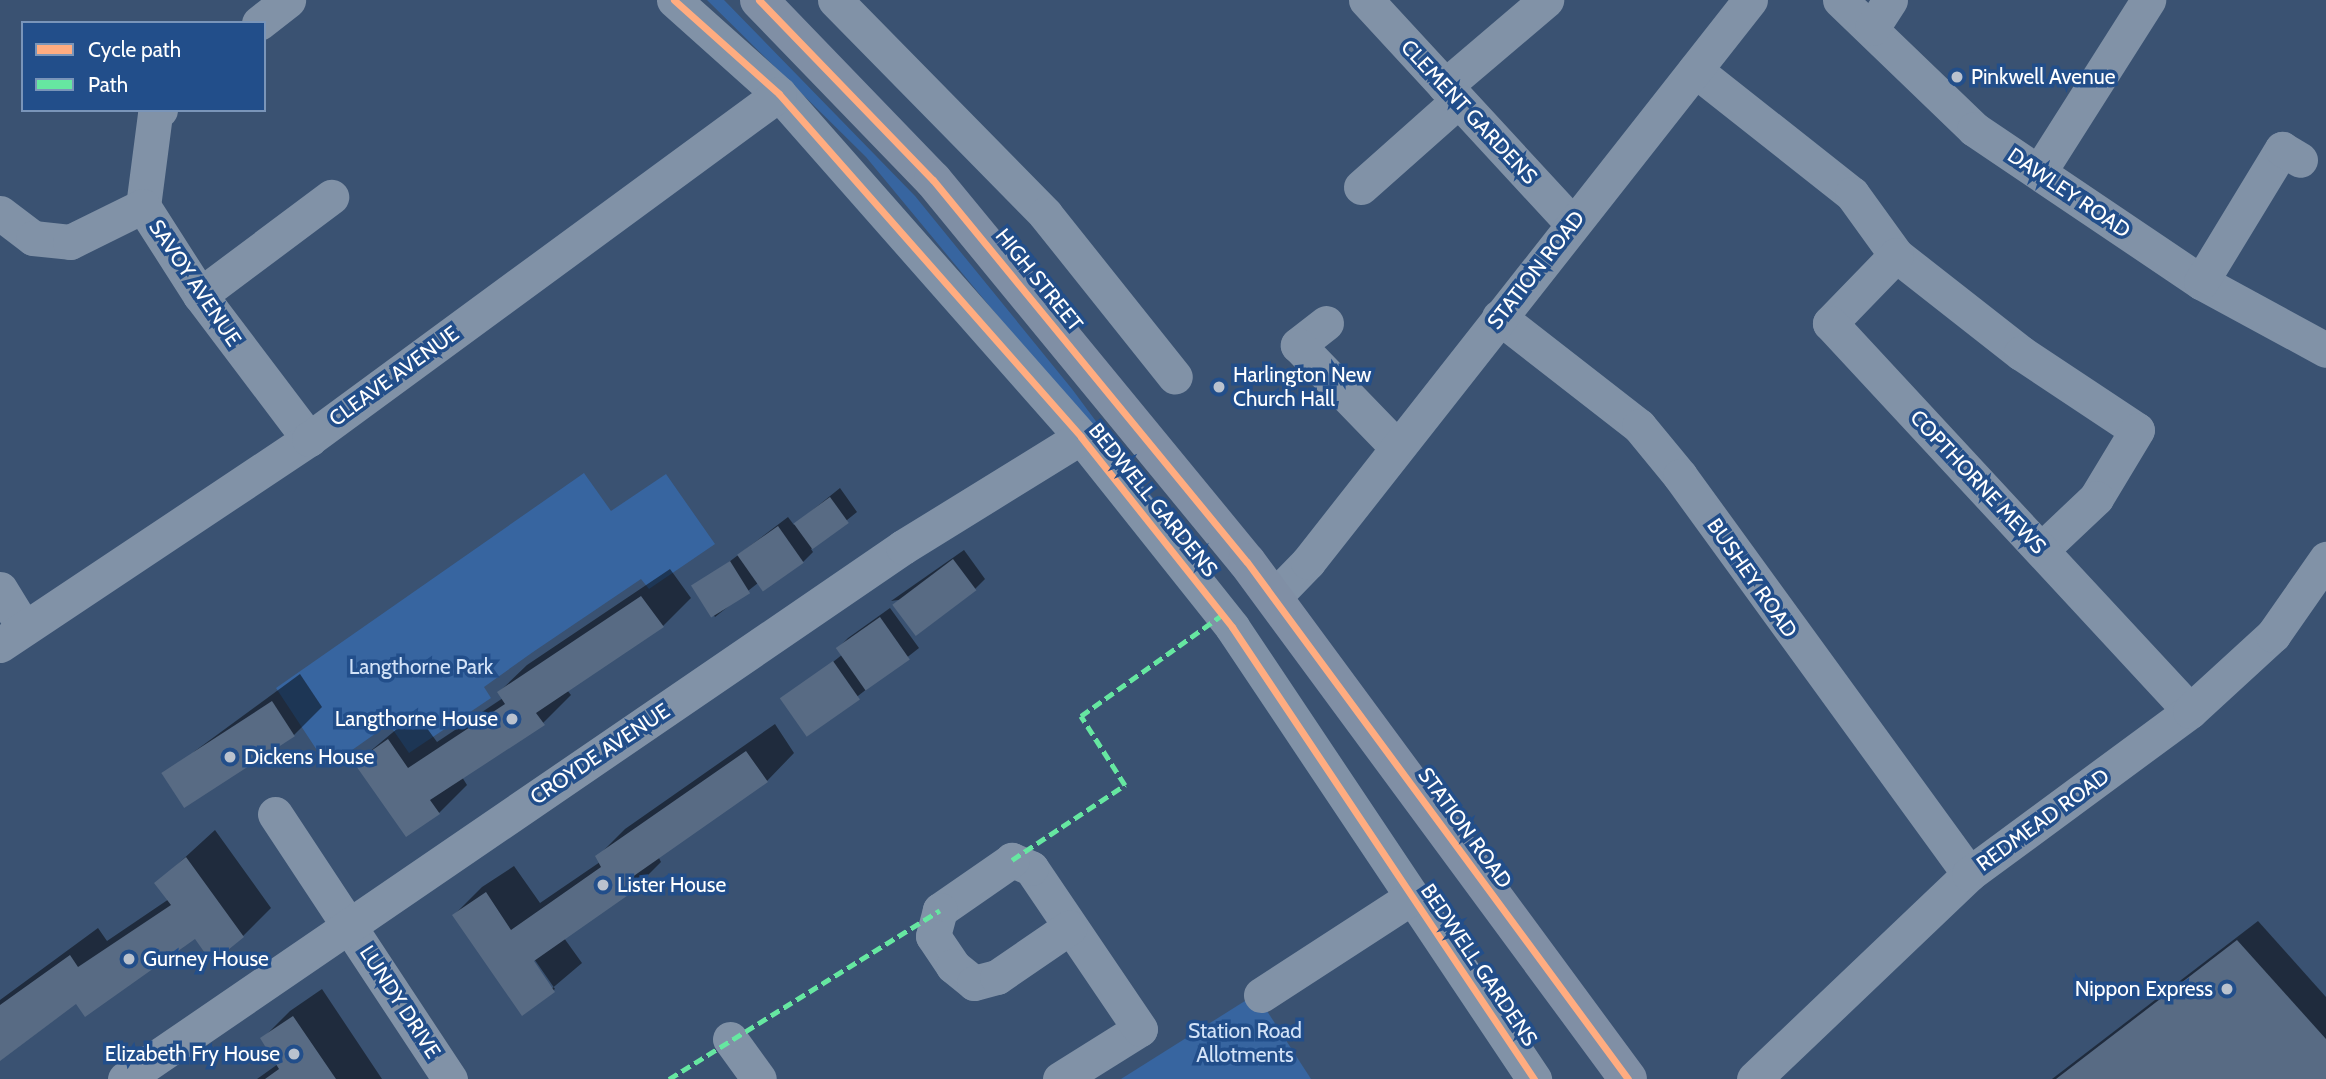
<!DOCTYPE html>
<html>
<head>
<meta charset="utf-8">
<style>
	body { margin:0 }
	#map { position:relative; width:2326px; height:1079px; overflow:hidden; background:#3a5272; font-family:Cabin,sans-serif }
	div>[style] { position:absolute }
	.green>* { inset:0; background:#3765a0 }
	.shadow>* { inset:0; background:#0007 }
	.building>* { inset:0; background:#586b84; transform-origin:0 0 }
	.minor>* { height:35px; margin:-17.5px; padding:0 17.5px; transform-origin:17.5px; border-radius:17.5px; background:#8192a7 }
	.major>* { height:38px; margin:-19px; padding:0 19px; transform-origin:19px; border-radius:19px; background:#808fa5 }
	.quiet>* { height:5px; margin-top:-2.5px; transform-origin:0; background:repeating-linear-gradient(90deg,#66e7a1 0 10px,transparent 0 15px) }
	.cycleway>* { height:7px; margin:-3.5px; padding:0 3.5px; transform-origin:3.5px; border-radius:3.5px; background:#ffac80 }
	.dots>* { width:19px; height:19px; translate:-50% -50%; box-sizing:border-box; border:4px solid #224e8a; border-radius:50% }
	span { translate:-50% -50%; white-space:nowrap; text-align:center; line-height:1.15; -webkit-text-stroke:7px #224e8a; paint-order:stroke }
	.poi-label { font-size:21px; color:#fff }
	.left { translate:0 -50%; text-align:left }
	.right { translate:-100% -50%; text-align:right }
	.street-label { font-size:21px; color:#fff }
	.park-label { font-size:21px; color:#d3e3f8 }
	.legend { position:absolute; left:21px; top:21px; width:245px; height:91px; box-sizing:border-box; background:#224e8a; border:2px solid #7a95b9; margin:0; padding:9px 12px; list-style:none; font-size:21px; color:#fff }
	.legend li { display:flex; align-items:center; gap:14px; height:35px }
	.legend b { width:35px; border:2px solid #7a95b9 }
</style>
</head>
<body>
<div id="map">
	<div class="green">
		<i style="clip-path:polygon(707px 0,724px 0,915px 196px,1072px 389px,1193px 552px,866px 157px)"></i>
		<i style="clip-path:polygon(584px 473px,611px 511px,666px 474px,715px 544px,649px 589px,641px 579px,533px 652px,484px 687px,491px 698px,409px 753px,389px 724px,328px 767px,276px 688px)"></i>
		<i style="clip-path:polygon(1256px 994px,1311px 1079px,1121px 1079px)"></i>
	</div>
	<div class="shadow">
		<i style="clip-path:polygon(840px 488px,857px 512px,811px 549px,813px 552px,803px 562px,758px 583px,715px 617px,695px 588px,788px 517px,794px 525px)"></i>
		<i style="clip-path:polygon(964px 550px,985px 579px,975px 589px,891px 601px)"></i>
		<i style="clip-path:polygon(670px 569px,691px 598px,663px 626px,567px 690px,571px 695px,543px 723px,462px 777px,467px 785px,439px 813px,407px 834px,356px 763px,416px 713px,437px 742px,503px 698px,499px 692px,527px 665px)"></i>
		<i style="clip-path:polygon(890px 608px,919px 648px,807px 736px,784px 701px,843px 654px,838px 648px,848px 638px)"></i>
		<i style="clip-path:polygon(300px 674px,322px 707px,294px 735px,167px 779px,195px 751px)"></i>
		<i style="clip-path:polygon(evenodd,775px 724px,794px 753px,767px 781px,658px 856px,661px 862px,633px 890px,564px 938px,582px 963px,523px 1013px,454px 915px,482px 887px,514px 866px,540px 903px,600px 862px,597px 857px,625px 829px,775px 724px,530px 953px,555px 989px,552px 991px,527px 955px,530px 953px)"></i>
		<i style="clip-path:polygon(215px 830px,271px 908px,243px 936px,195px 937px,77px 1002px,0 1059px,0 1000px,98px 928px,107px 941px,169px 899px,157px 883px)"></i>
		<i style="clip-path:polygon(2258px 921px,2326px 997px,2326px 1079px,2052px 1079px)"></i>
		<i style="clip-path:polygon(322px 989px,382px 1079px,257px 1079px,278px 1064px,262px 1039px,290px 1011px)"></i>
	</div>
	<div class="building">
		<i style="left:830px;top:497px;width:32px;height:45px;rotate:54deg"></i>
		<i style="left:778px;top:526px;width:45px;height:50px;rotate:55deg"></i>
		<i style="left:953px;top:559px;width:39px;height:76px;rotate:53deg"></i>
		<i style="left:730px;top:561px;width:38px;height:46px;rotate:58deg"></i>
		<i style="clip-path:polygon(641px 596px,664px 627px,536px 713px,545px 725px,430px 800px,440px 814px,406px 837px,354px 763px,388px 739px,408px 768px,505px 704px,497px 692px)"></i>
		<i style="left:880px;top:617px;width:52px;height:54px;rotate:55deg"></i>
		<i style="left:833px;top:661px;width:47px;height:65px;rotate:55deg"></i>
		<i style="left:272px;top:701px;width:42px;height:132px;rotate:57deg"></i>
		<i style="clip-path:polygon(746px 751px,768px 782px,628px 880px,634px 891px,534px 961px,555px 992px,522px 1016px,452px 915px,486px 892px,511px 930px,601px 867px,595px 856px)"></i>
		<i style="clip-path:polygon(186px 857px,244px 937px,212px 963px,195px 939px,85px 1017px,76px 1004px,0 1061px,0 1005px,70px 955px,78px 967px,171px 905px,154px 883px)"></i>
		<i style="clip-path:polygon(2237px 940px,2326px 1039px,2326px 1079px,2056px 1079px)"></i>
		<i style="clip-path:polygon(293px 1016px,336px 1079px,265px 1079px,279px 1069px,260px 1038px)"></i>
	</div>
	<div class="minor">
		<i style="left:674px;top:0;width:141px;rotate:41.8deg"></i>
		<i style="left:779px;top:94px;width:457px;rotate:48.6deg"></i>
		<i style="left:1081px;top:437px;width:243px;rotate:51.5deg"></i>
		<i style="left:1232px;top:627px;width:544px;rotate:56.25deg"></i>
		<i style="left:835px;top:0;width:300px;rotate:45.5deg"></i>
		<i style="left:1045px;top:214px;width:208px;rotate:51.4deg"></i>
		<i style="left:1366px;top:0;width:304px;rotate:47.3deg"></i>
		<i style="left:1840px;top:0;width:186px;rotate:43.9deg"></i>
		<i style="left:1974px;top:129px;width:274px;rotate:34deg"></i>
		<i style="left:2201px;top:282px;width:142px;rotate:28.5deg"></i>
		<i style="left:259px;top:23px;width:37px;rotate:-38deg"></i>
		<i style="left:1872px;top:28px;width:33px;rotate:-57deg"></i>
		<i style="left:1695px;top:70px;width:200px;rotate:38.3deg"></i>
		<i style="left:1852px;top:194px;width:75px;rotate:54.2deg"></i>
		<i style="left:1896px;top:255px;width:159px;rotate:38.1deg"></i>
		<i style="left:2021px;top:353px;width:139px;rotate:33.6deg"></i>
		<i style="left:2137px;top:430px;width:79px;rotate:121.1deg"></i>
		<i style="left:2096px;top:498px;width:74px;rotate:136.6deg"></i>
		<i style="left:1445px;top:86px;width:133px;rotate:-40.4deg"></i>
		<i style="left:160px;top:110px;width:6px;rotate:141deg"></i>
		<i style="left:155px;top:114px;width:93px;rotate:97.4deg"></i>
		<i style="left:143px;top:206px;width:106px;rotate:57.4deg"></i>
		<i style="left:200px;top:295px;width:181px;rotate:52.9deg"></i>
		<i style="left:2039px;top:172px;width:204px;rotate:-57.6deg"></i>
		<i style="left:1361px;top:187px;width:130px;rotate:-41.6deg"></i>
		<i style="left:0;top:213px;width:41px;rotate:37.1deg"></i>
		<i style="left:33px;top:238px;width:37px;rotate:6deg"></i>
		<i style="left:70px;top:242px;width:81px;rotate:-26.3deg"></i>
		<i style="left:1896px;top:255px;width:95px;rotate:134.1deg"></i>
		<i style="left:1830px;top:323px;width:529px;rotate:47.14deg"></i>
		<i style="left:2201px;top:282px;width:156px;rotate:-58.7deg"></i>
		<i style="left:2282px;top:149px;width:21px;rotate:31deg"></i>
		<i style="left:200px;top:295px;width:164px;rotate:-36.8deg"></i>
		<i style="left:1499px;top:317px;width:177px;rotate:37.9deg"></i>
		<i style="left:1639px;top:426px;width:65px;rotate:50.6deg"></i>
		<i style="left:1680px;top:476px;width:492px;rotate:54deg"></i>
		<i style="left:1326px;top:323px;width:36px;rotate:142deg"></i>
		<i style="left:1298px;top:345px;width:142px;rotate:45.9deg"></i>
		<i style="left:0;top:589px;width:46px;rotate:58.4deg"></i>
		<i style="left:1274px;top:597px;width:49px;rotate:-45.8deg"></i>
		<i style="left:1308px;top:562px;width:715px;rotate:-51.82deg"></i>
		<i style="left:0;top:645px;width:371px;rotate:-33.7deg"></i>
		<i style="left:309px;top:439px;width:583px;rotate:-36.28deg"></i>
		<i style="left:275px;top:814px;width:318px;rotate:56.6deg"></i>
		<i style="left:1261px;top:995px;width:180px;rotate:-33deg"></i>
		<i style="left:730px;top:1039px;width:49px;rotate:54.1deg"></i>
		<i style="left:125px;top:1079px;width:943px;rotate:-34.36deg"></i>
		<i style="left:903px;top:547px;width:209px;rotate:-31.7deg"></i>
		<i style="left:1060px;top:1079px;width:94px;rotate:-32deg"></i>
		<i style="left:1140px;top:1029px;width:194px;rotate:-124.1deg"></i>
		<i style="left:1031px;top:868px;width:21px;rotate:-157deg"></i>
		<i style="left:1012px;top:860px;width:88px;rotate:145.2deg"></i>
		<i style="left:940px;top:910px;width:27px;rotate:105deg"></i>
		<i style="left:933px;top:936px;width:36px;rotate:56deg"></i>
		<i style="left:953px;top:966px;width:27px;rotate:39deg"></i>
		<i style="left:974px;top:983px;width:24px;rotate:-15deg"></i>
		<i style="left:997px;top:977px;width:88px;rotate:-34.4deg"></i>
		<i style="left:1754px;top:1079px;width:297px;rotate:-43.6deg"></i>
		<i style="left:1969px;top:874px;width:275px;rotate:-36.4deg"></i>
		<i style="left:2190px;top:711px;width:113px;rotate:-42.5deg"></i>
		<i style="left:2273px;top:635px;width:93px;rotate:-55.1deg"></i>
	</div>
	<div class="major">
		<i style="left:759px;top:0;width:250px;rotate:46deg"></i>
		<i style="left:933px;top:180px;width:494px;rotate:50.6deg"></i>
		<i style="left:1247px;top:562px;width:642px;rotate:53.61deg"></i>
	</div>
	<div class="quiet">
		<i style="left:1012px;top:860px;width:136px;rotate:-33.6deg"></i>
		<i style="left:1125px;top:785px;width:82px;rotate:-122.5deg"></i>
		<i style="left:1081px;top:716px;width:173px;rotate:-35.6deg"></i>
		<i style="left:669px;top:1079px;width:319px;rotate:-31.9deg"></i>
	</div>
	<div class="cycleway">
		<i style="left:674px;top:0;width:141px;rotate:41.8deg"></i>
		<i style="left:779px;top:94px;width:457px;rotate:48.6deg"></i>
		<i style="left:1081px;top:437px;width:243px;rotate:51.5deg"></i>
		<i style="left:1232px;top:627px;width:544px;rotate:56.25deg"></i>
		<i style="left:759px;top:0;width:250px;rotate:46deg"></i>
		<i style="left:933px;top:180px;width:494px;rotate:50.6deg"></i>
		<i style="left:1247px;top:562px;width:642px;rotate:53.61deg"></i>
	</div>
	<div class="dots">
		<i style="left:1957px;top:77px;background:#bac2ce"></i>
		<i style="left:1219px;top:387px;background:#bac2ce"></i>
		<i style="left:512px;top:719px;background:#bac2ce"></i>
		<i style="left:230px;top:757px;background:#bac2ce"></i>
		<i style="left:603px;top:885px;background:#bac2ce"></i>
		<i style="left:129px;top:959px;background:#bac2ce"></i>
		<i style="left:2227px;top:989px;background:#bac2ce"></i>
		<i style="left:294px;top:1054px;background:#bac2ce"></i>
	</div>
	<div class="poi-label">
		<span class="left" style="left:1971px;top:77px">Pinkwell Avenue</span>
		<span class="left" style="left:1233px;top:387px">Harlington New<br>Church Hall</span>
		<span class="right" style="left:498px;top:719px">Langthorne House</span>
		<span class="left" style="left:244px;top:757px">Dickens House</span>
		<span class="left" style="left:617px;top:885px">Lister House</span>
		<span class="left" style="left:143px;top:959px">Gurney House</span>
		<span class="right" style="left:2213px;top:989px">Nippon Express</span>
		<span class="right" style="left:280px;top:1054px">Elizabeth Fry House</span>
	</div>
	<div class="street-label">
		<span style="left:1469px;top:112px;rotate:47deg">CLEMENT GARDENS</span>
		<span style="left:2069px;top:193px;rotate:34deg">DAWLEY ROAD</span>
		<span style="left:1536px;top:270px;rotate:-52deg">STATION ROAD</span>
		<span style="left:1039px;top:280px;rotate:51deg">HIGH STREET</span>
		<span style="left:195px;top:283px;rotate:56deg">SAVOY AVENUE</span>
		<span style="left:394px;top:376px;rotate:-36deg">CLEAVE AVENUE</span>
		<span style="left:1978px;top:482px;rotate:47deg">COPTHORNE MEWS</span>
		<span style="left:1153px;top:500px;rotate:51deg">BEDWELL GARDENS</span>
		<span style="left:1752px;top:578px;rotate:55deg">BUSHEY ROAD</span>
		<span style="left:600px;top:754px;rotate:-34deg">CROYDE AVENUE</span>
		<span style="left:2043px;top:820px;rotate:-36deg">REDMEAD ROAD</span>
		<span style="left:1465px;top:828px;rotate:54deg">STATION ROAD</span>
		<span style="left:1479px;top:965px;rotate:56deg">BEDWELL GARDENS</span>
		<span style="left:400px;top:1002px;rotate:57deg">LUNDY DRIVE</span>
	</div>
	<div class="park-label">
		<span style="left:421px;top:667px">Langthorne Park</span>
		<span style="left:1245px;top:1043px">Station Road<br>Allotments</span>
	</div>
	<ul class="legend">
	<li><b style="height:9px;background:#ffac80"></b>Cycle path</li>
	<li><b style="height:9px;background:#66e7a1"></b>Path</li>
	</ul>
</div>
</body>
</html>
